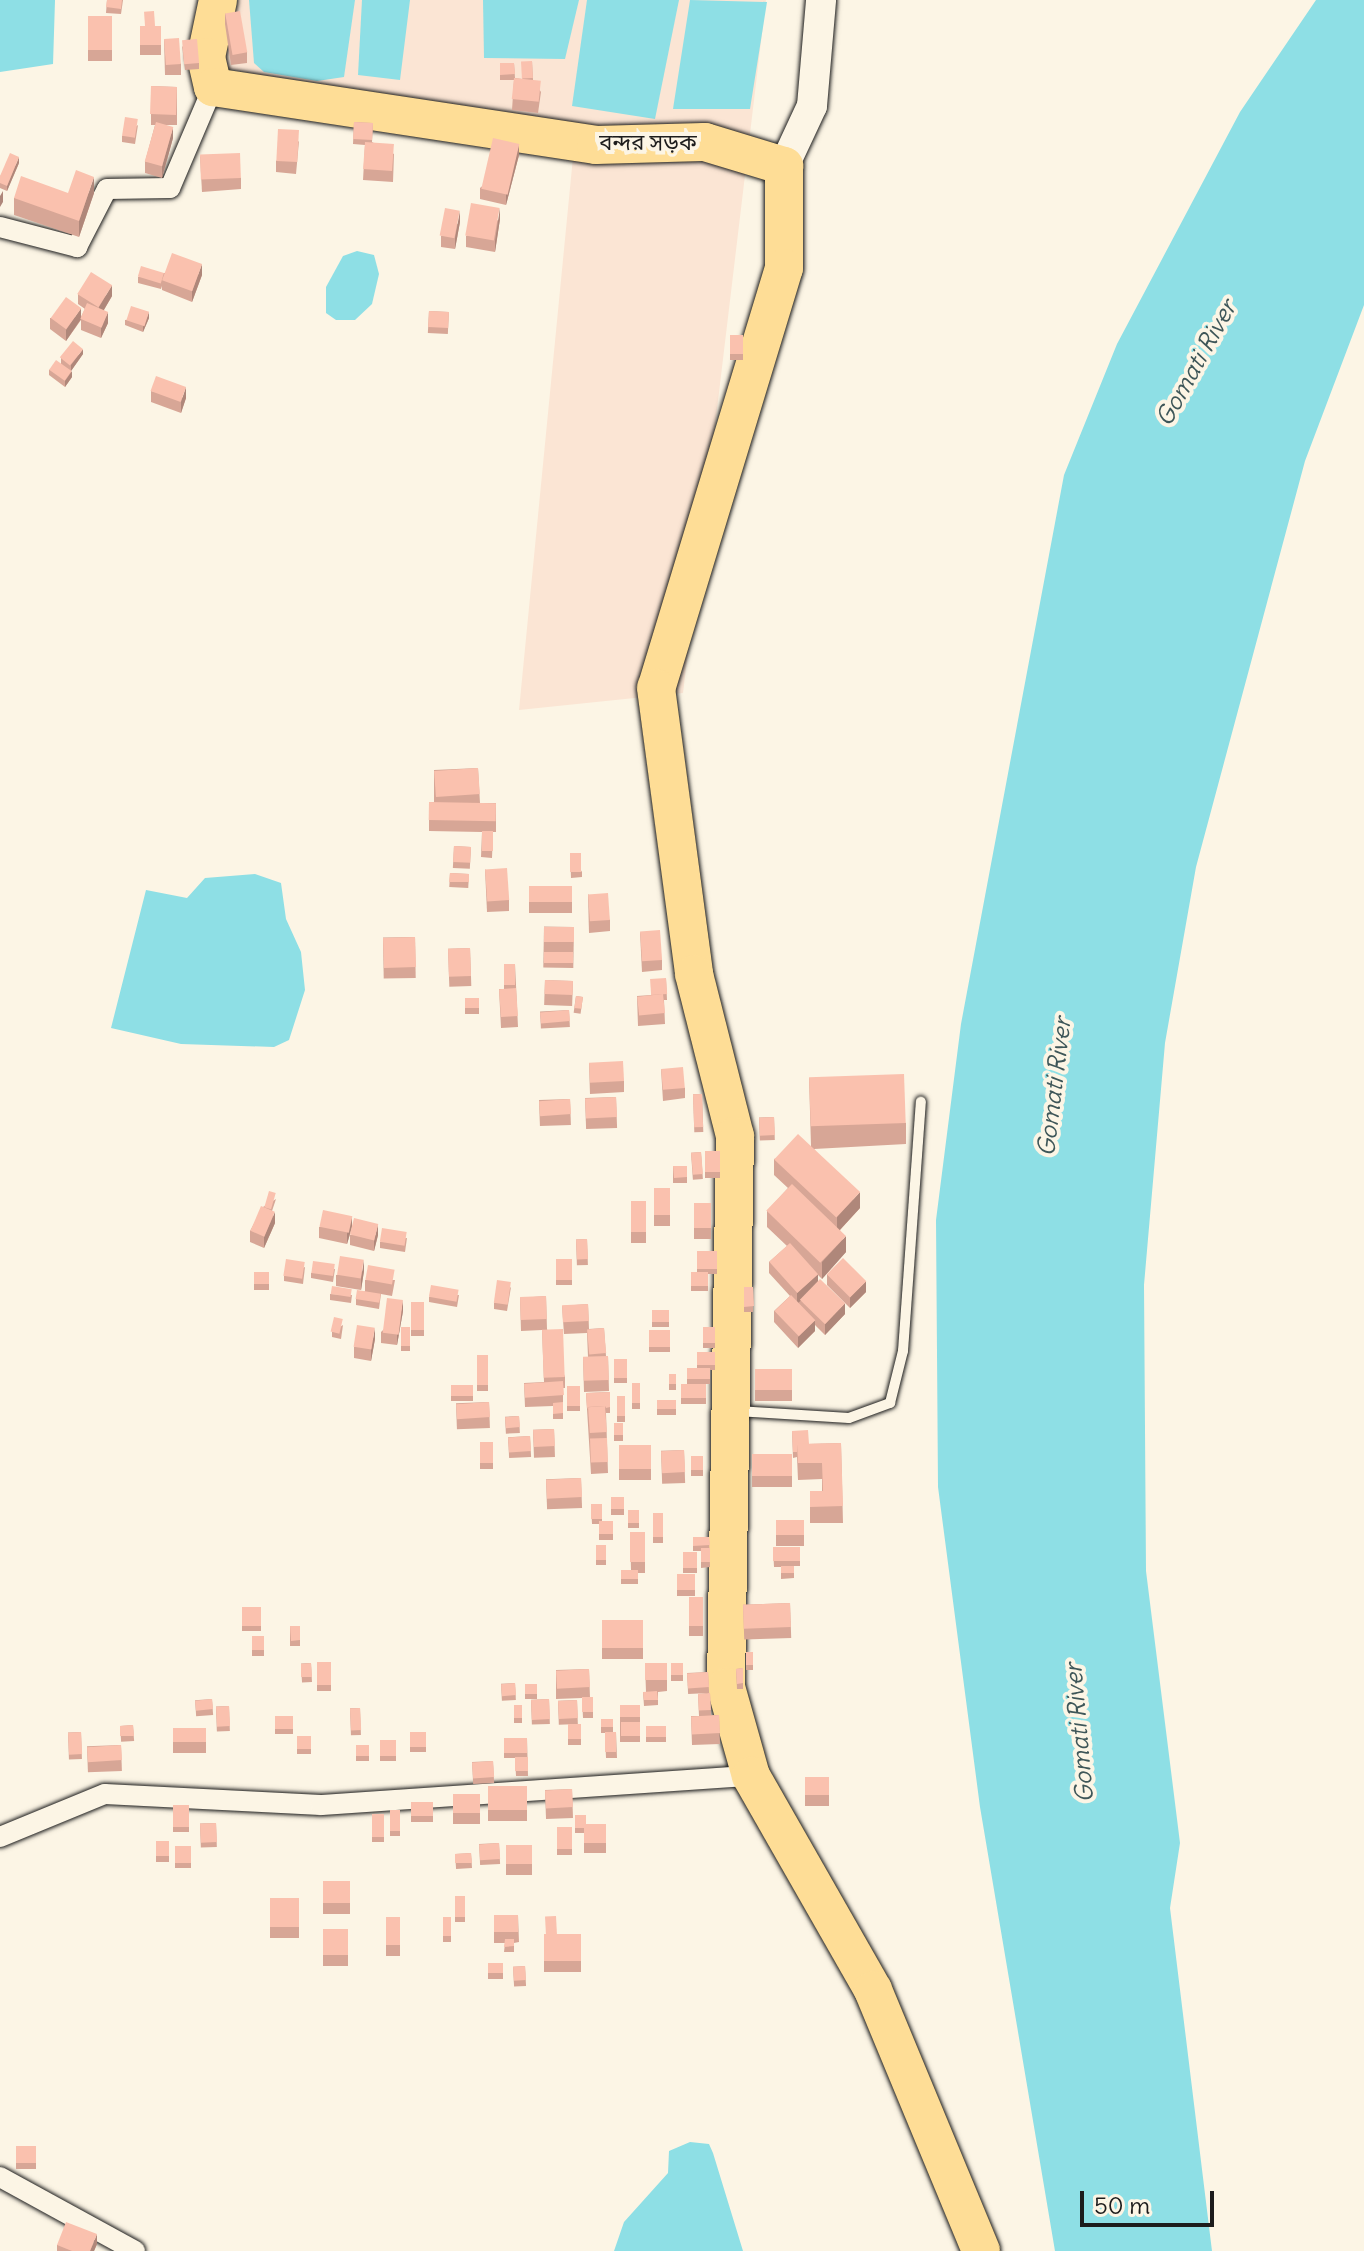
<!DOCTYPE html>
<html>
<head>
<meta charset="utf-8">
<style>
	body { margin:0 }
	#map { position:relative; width:1364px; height:2251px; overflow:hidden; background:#fcf5e5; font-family:Delius,"Noto Sans Bengali",sans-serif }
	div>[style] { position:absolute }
	.built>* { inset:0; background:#fbe5d4 }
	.water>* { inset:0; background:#8edfe5 }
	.roads { filter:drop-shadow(0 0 2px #1c1c1c) drop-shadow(0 0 2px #1c1c1c) }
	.lane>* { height:10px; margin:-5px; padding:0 5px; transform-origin:5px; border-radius:5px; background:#fcf5e5 }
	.street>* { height:20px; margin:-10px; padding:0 10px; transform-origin:10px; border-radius:10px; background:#fcf5e5 }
	.secondary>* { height:30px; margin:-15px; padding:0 15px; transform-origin:15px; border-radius:15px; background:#fcf5e5 }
	.highway>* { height:38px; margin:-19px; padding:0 19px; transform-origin:19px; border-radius:19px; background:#fedd96 }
	.wall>* { inset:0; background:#d7a696; transform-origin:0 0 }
	.shaded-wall>* { inset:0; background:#af877a }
	.building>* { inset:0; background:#fac1ae; transform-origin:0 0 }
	span { translate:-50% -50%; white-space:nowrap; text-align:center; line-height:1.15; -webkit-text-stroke:8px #fcf5e5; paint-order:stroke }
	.street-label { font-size:22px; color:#1c1c1c }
	.water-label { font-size:24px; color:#3e5658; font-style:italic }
	.scale { position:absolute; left:1080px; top:2191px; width:134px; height:36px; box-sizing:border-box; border:4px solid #1c1c1c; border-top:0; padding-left:10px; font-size:24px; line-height:28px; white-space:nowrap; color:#1c1c1c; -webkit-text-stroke:6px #fcf5e5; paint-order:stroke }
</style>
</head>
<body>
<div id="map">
	<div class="built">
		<i style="clip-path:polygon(238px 0,766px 0,683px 693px,519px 710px,574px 147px,222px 67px)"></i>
	</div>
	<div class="water">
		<i style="clip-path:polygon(0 0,55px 0,53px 64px,0 72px)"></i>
		<i style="clip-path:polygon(249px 0,355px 0,344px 77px,317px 81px,264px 72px,254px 63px)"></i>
		<i style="clip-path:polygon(362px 0,410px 0,400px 80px,358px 75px)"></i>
		<i style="clip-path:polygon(483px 0,579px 0,565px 59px,484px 58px)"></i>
		<i style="clip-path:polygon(587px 0,679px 0,655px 119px,572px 106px)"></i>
		<i style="clip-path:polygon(690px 0,767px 2px,750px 109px,673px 109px)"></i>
		<i style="clip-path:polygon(1316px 0,1364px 0,1364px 305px,1305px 461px,1196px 867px,1165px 1043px,1144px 1285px,1146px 1571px,1180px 1843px,1170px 1908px,1212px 2251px,1055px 2251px,980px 1807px,938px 1487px,936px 1220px,961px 1024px,1064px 475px,1117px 344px,1240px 112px)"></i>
		<i style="clip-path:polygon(357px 251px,374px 255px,379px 274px,372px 304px,355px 320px,336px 320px,326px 313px,326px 287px,343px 256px)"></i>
		<i style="clip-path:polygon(255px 874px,281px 883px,286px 919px,301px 952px,305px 990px,289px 1040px,274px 1047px,181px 1044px,111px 1028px,146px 890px,187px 898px,205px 878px)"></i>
		<i style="clip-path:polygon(690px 2142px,709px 2144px,713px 2153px,743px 2251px,614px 2251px,624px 2222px,668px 2173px,669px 2151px)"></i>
	</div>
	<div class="roads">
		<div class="lane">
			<i style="left:737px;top:1411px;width:112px;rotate:3.6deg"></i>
			<i style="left:849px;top:1418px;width:44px;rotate:-20.1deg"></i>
			<i style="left:890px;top:1403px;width:54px;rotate:-76deg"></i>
			<i style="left:903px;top:1351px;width:250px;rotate:-85.9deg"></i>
		</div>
		<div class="street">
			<i style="left:0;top:227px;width:80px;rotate:14.6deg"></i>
			<i style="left:77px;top:247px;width:65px;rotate:-62.7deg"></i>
			<i style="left:107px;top:189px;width:63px;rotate:-0.9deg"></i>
			<i style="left:170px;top:188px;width:110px;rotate:-66.9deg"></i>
			<i style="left:0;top:1837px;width:113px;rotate:-22.3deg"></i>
			<i style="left:105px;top:1794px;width:216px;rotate:2.9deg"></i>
			<i style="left:321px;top:1805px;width:431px;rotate:-3.9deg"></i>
			<i style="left:0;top:2177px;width:154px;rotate:28.7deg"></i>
		</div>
		<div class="secondary">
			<i style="left:784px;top:166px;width:66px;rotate:-65deg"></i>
			<i style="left:812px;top:106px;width:106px;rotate:-85.1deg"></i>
		</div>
		<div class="highway">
			<i style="left:218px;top:0;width:58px;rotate:101.9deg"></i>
			<i style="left:206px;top:57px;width:31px;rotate:77deg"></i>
			<i style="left:213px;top:87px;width:387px;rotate:8.6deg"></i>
			<i style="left:596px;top:145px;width:109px;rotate:-1.6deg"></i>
			<i style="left:705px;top:142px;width:83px;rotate:16.9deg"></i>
			<i style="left:784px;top:166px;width:102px;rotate:90deg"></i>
			<i style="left:784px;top:268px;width:439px;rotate:106.9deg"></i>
			<i style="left:656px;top:688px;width:289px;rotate:82.4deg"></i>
			<i style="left:694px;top:974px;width:167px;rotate:75.8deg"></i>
			<i style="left:735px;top:1136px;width:551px;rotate:90.94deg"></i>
			<i style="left:726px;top:1687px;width:92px;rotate:74.3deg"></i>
			<i style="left:751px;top:1776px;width:246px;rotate:60.3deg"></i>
			<i style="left:873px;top:1990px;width:282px;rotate:67.5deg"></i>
		</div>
	</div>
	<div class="wall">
		<i style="clip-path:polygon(107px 0,123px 0,121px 14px,106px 13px)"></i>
		<i style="clip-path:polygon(225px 13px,247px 52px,247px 63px,231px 65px,225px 24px)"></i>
		<i style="left:88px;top:16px;width:24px;height:45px"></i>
		<i style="left:161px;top:26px;width:29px;height:21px;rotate:90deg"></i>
		<i style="clip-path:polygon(164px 39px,181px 64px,181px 75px,165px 75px)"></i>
		<i style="clip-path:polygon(182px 46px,199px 63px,199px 69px,185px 70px)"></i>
		<i style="clip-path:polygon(532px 61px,533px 80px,541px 92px,538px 113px,512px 110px,514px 80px,500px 80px,500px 63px,514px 63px,515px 78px,522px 79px)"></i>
		<i style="clip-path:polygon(151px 86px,177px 87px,177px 125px,165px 125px,173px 138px,162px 178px,145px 173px,145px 162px,155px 125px,151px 125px)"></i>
		<i style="clip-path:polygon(354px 122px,373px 123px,372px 142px,394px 154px,393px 182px,363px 180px,365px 145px,353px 144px)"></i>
		<i style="clip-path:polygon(138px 125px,135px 144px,122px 142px,122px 136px)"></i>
		<i style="clip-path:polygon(299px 141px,296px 174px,276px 172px,276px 161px)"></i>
		<i style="clip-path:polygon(519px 155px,506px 205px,480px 199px,480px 188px)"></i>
		<i style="clip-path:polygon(200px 156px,241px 178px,241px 189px,202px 192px)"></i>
		<i style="clip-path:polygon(19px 163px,7px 191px,0 188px,0 176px)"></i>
		<i style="clip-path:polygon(68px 193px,94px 193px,79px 237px,14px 215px,14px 198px)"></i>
		<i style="clip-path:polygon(500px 219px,495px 252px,466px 247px,466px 236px)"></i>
		<i style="clip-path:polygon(460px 222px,455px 249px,441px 247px,441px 236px)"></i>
		<i style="clip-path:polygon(164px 273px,202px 275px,192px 302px,162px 290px,162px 286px,161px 289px,138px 283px,138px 277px)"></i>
		<i style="clip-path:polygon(78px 294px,112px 296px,104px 310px,108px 323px,101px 338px,81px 330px,81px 320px,66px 341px,50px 329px,50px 318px,81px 317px,85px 309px,78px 304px)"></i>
		<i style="left:429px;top:311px;width:20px;height:22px;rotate:3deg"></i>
		<i style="clip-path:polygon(149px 318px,143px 332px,125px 325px,125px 320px)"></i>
		<i style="left:730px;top:335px;width:13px;height:25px"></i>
		<i style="clip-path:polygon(83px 354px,71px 371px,72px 377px,65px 387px,49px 375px,49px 370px,61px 364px,61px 358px)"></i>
		<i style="clip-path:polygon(151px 391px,186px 398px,181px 413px,151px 402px)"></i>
		<i style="clip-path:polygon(478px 768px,480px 803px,496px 803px,496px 832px,493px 832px,492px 858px,481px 857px,482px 832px,429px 831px,429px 802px,434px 802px,434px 770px)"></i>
		<i style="left:454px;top:846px;width:17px;height:22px;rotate:3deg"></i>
		<i style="clip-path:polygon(570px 853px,582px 872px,582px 877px,571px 878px)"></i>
		<i style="clip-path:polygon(485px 869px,509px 900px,509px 911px,487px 912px)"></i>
		<i style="left:450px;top:873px;width:19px;height:14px;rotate:3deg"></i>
		<i style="left:529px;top:886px;width:43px;height:27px"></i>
		<i style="clip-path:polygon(588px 894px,610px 920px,610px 931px,589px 933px)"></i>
		<i style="left:574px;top:927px;width:41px;height:30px;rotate:91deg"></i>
		<i style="clip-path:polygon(640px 932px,662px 960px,662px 970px,642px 972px)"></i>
		<i style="left:415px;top:937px;width:41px;height:32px;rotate:89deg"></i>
		<i style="left:470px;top:948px;width:38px;height:22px;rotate:88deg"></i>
		<i style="clip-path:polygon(504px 964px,515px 964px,518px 1027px,501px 1028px,499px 989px,504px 989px)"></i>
		<i style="clip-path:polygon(666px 978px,667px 1000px,664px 1000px,665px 1024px,638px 1026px,637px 996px,651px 995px)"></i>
		<i style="left:545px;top:980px;width:28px;height:25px;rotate:2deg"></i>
		<i style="left:576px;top:996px;width:7px;height:17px;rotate:8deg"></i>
		<i style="left:479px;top:998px;width:16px;height:14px;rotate:90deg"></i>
		<i style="left:569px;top:1010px;width:17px;height:29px;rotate:87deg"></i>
		<i style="clip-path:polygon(589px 1063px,624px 1081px,624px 1092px,590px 1094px)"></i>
		<i style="clip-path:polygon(661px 1069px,685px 1088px,685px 1098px,663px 1101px)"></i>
		<i style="clip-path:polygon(809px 1078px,906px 1123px,906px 1144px,814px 1149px,860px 1208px,840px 1230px,846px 1252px,822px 1279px,818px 1275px,818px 1281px,845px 1314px,825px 1335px,815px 1325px,815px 1331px,798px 1348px,774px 1322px,774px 1311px,790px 1296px,769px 1273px,769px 1262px,787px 1246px,767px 1227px,767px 1211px,788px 1188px,774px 1175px,774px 1159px,811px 1146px)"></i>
		<i style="left:702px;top:1094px;width:38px;height:9px;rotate:88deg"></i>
		<i style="left:616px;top:1097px;width:31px;height:31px;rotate:88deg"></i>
		<i style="left:570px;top:1099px;width:26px;height:31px;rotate:88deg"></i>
		<i style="left:774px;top:1117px;width:23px;height:15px;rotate:88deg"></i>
		<i style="left:705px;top:1151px;width:15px;height:27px"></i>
		<i style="left:701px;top:1152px;width:27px;height:10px;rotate:86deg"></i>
		<i style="left:673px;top:1166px;width:14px;height:17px"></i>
		<i style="left:654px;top:1188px;width:16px;height:38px"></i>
		<i style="clip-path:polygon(276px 1199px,272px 1211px,275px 1223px,264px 1248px,250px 1242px,250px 1231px,263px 1207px)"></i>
		<i style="left:631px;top:1201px;width:15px;height:42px"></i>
		<i style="left:694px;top:1203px;width:17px;height:36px"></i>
		<i style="clip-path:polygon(319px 1227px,352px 1227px,347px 1244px,319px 1238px)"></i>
		<i style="clip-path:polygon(350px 1235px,378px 1235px,374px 1251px,350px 1245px)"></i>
		<i style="clip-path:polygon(407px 1238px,405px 1252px,380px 1248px,380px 1242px)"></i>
		<i style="left:587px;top:1239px;width:26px;height:11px;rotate:88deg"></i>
		<i style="clip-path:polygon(697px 1251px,717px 1251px,717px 1274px,708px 1274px,708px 1291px,691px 1291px,691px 1272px,697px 1272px)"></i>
		<i style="left:556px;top:1259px;width:16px;height:26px"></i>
		<i style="clip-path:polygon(305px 1267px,303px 1284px,284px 1281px,284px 1276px)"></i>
		<i style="clip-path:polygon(335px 1269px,333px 1282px,311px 1278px,311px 1273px)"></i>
		<i style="clip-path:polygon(364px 1271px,361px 1290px,336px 1286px,336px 1275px)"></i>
		<i style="left:254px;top:1272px;width:15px;height:18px"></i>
		<i style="clip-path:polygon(827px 1274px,866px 1292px,850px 1308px,827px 1285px)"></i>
		<i style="clip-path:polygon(365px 1280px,395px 1280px,392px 1296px,381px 1294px,379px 1309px,356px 1305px,356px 1299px,365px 1291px)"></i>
		<i style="clip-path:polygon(511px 1287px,507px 1311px,494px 1309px,494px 1303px)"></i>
		<i style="left:744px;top:1287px;width:9px;height:25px"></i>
		<i style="clip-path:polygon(330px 1294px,352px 1295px,351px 1303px,330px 1300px)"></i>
		<i style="clip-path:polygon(459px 1295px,457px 1307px,429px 1302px,429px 1297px)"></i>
		<i style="clip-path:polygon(546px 1296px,547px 1329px,565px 1377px,565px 1388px,563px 1388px,563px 1419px,553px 1419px,553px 1406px,525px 1407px,524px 1383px,544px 1382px,542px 1330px,521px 1331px,520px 1298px)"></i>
		<i style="left:411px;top:1302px;width:13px;height:34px"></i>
		<i style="clip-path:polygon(588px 1304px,589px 1329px,604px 1328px,606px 1356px,608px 1356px,609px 1391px,584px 1392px,583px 1357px,588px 1357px,587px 1333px,564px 1334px,562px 1306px)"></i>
		<i style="left:652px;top:1310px;width:17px;height:17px"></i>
		<i style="clip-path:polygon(403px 1311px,397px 1345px,381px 1343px,381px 1332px)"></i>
		<i style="clip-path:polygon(343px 1325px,341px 1339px,332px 1337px,332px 1332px)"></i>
		<i style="left:401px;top:1327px;width:9px;height:24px"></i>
		<i style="left:715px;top:1327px;width:21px;height:12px;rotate:90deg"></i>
		<i style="left:649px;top:1330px;width:21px;height:22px"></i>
		<i style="clip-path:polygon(375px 1339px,371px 1361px,354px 1358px,354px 1347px)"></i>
		<i style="clip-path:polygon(715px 1352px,715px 1370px,710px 1370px,710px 1384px,706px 1384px,706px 1404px,681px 1404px,681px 1385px,687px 1385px,687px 1368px,697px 1368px,697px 1353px)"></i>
		<i style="left:477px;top:1355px;width:11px;height:36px"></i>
		<i style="left:614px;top:1359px;width:13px;height:24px"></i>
		<i style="left:792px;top:1369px;width:32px;height:37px;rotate:90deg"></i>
		<i style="left:669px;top:1374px;width:7px;height:16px"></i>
		<i style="left:632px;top:1383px;width:8px;height:26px"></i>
		<i style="left:473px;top:1385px;width:16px;height:22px;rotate:90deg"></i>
		<i style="left:567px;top:1386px;width:13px;height:25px"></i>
		<i style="clip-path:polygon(610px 1392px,610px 1413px,606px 1413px,608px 1473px,591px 1474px,586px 1393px)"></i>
		<i style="left:617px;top:1396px;width:8px;height:26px"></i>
		<i style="left:657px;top:1400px;width:19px;height:15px"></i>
		<i style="left:489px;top:1402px;width:26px;height:33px;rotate:88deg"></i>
		<i style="left:519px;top:1416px;width:17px;height:14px;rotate:87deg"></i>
		<i style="left:614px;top:1423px;width:9px;height:18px"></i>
		<i style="left:554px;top:1429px;width:28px;height:21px;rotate:88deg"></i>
		<i style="clip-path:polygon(792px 1431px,809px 1444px,841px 1443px,843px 1523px,810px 1523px,810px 1491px,822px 1491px,822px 1479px,798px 1480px,797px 1457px,793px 1458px)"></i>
		<i style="left:530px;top:1436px;width:21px;height:22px;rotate:87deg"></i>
		<i style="left:480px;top:1442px;width:13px;height:27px"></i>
		<i style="left:619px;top:1445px;width:32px;height:35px"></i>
		<i style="left:684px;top:1450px;width:33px;height:23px;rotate:88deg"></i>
		<i style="left:752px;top:1454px;width:40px;height:33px"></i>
		<i style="left:691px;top:1456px;width:12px;height:20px"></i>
		<i style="left:581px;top:1478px;width:30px;height:35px;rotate:88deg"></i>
		<i style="left:611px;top:1497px;width:13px;height:18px"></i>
		<i style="clip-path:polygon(591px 1504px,602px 1504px,602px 1521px,613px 1521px,613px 1540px,599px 1540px,599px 1524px,592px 1524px)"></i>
		<i style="left:639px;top:1510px;width:18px;height:11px;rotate:90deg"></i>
		<i style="left:653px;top:1513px;width:10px;height:30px"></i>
		<i style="left:804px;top:1520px;width:26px;height:28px;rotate:90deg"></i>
		<i style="clip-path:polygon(630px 1532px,645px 1532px,645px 1573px,638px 1573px,638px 1584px,621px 1584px,621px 1570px,631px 1570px)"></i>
		<i style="clip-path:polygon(693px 1537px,709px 1537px,710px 1567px,701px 1568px,701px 1551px,693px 1551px)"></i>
		<i style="left:596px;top:1545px;width:10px;height:20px"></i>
		<i style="clip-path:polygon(800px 1547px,800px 1566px,794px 1566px,794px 1578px,781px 1579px,781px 1567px,774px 1567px,773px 1548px)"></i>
		<i style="left:683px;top:1552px;width:14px;height:21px"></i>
		<i style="left:677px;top:1574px;width:18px;height:22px"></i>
		<i style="left:689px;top:1597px;width:14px;height:39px"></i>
		<i style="left:790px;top:1603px;width:35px;height:47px;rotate:88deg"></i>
		<i style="left:242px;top:1607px;width:19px;height:24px"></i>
		<i style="left:602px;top:1620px;width:41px;height:39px"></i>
		<i style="left:290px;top:1626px;width:10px;height:20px"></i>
		<i style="left:252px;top:1636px;width:12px;height:20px"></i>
		<i style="left:746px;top:1652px;width:7px;height:18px"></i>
		<i style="left:317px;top:1662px;width:14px;height:29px"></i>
		<i style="left:311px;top:1663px;width:19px;height:10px;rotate:87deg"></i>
		<i style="clip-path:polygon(667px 1663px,667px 1691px,658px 1692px,658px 1705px,644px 1706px,643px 1692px,646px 1692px,645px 1664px)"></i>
		<i style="left:671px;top:1663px;width:12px;height:18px"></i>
		<i style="clip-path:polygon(743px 1668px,743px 1689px,737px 1689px,736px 1669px)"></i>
		<i style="clip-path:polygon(589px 1669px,590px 1698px,593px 1697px,593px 1718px,583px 1718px,582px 1698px,556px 1699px,556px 1670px)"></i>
		<i style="left:708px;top:1672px;width:21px;height:21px;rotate:87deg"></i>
		<i style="left:515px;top:1683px;width:17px;height:14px;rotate:87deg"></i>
		<i style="left:525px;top:1684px;width:12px;height:15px"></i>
		<i style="clip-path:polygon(710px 1693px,711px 1715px,719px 1715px,720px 1744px,692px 1745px,691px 1716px,699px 1716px,698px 1694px)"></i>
		<i style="left:212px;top:1699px;width:16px;height:17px;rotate:86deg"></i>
		<i style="left:549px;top:1699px;width:25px;height:18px;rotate:88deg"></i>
		<i style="left:577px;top:1700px;width:24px;height:19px;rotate:88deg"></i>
		<i style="left:514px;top:1705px;width:8px;height:18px"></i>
		<i style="left:640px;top:1705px;width:37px;height:20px;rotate:90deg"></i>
		<i style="left:229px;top:1706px;width:25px;height:13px;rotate:88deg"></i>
		<i style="left:360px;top:1708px;width:27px;height:10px;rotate:88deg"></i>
		<i style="left:275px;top:1716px;width:18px;height:18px"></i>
		<i style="clip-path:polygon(601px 1719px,613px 1719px,613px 1732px,616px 1732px,617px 1758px,606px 1758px,605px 1733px,601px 1733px)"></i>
		<i style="left:568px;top:1724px;width:13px;height:21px"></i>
		<i style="left:133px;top:1725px;width:16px;height:13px;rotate:86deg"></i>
		<i style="left:646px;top:1726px;width:20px;height:16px"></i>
		<i style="left:206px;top:1728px;width:25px;height:33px;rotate:90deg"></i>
		<i style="left:81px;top:1732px;width:27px;height:13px;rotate:88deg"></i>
		<i style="left:426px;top:1732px;width:20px;height:16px;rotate:90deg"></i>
		<i style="left:297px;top:1736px;width:14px;height:18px"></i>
		<i style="clip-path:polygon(504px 1738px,527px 1738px,528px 1776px,516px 1776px,515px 1758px,504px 1758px)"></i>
		<i style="left:396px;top:1740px;width:21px;height:16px;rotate:90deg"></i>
		<i style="left:121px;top:1745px;width:26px;height:34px;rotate:88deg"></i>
		<i style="left:356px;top:1745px;width:13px;height:16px"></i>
		<i style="left:493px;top:1761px;width:22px;height:21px;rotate:87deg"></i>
		<i style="left:805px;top:1777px;width:24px;height:29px"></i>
		<i style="left:527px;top:1786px;width:35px;height:39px;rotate:90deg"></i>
		<i style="left:572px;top:1789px;width:29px;height:27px;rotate:88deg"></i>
		<i style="left:453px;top:1794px;width:27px;height:30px"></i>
		<i style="left:433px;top:1802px;width:20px;height:22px;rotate:90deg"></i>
		<i style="left:173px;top:1805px;width:16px;height:27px"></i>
		<i style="left:390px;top:1810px;width:10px;height:26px"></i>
		<i style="left:372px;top:1814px;width:12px;height:28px"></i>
		<i style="clip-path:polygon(575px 1815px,586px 1824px,606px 1824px,606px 1853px,584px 1853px,584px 1833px,575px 1833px)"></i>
		<i style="left:216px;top:1823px;width:24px;height:16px;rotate:88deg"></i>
		<i style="left:557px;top:1827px;width:15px;height:28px"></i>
		<i style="left:156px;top:1841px;width:13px;height:21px"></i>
		<i style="left:499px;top:1843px;width:21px;height:20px;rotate:87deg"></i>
		<i style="left:532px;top:1845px;width:30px;height:26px;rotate:90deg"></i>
		<i style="left:175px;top:1846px;width:16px;height:22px"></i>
		<i style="left:471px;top:1853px;width:15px;height:16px;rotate:86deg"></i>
		<i style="left:323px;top:1881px;width:27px;height:33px"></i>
		<i style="left:465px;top:1896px;width:26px;height:10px;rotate:90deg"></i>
		<i style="left:270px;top:1898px;width:29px;height:40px"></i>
		<i style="clip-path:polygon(494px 1915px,518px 1915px,519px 1942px,514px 1943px,514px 1952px,504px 1952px,505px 1943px,494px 1943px)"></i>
		<i style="left:400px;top:1917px;width:39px;height:14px;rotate:90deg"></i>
		<i style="left:443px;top:1917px;width:8px;height:25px"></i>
		<i style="left:323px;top:1929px;width:25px;height:37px"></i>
		<i style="left:581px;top:1934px;width:38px;height:37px;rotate:90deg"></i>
		<i style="left:488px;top:1963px;width:15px;height:16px"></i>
		<i style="left:525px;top:1966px;width:20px;height:12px;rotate:87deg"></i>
		<i style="left:16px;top:2146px;width:20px;height:23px"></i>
		<i style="clip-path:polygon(97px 2244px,94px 2251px,57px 2251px,57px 2245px)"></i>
	</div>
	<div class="shaded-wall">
		<i style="clip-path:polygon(173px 127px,173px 138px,162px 178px,162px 167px)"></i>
		<i style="clip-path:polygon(519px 144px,519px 155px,506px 205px,506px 194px)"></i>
		<i style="clip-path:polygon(19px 157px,19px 163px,7px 191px,7px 186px)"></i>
		<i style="clip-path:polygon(94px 177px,94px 193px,79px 237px,79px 221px)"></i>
		<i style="clip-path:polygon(3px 191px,3px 202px,0 207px,0 196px)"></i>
		<i style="clip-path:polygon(500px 208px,500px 219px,495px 252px,495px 241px)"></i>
		<i style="clip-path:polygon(460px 211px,460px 222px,455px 249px,455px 238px)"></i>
		<i style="clip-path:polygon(202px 264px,202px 275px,192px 302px,192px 291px)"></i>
		<i style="clip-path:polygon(112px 285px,112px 296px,99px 318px,99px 307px)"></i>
		<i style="clip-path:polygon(81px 308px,81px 319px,66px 341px,66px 330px)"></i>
		<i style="clip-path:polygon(108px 312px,108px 323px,101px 338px,101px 327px)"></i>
		<i style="clip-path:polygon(149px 312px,149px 318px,143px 332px,143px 327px)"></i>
		<i style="clip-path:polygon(83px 349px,83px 354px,71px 371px,71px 365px)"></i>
		<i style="clip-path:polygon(72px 371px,72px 377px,65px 387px,65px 381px)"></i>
		<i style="clip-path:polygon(186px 387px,186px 398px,181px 413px,181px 402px)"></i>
		<i style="clip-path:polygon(860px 1192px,860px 1208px,837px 1233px,837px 1217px)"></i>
		<i style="clip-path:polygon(275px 1212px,275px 1223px,264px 1248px,264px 1237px)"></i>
		<i style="clip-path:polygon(352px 1216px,352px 1227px,347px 1244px,347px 1234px)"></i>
		<i style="clip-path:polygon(378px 1224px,378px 1235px,374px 1251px,374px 1241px)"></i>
		<i style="clip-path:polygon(846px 1236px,846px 1252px,822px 1279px,822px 1262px)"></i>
		<i style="clip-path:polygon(364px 1260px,364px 1271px,361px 1290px,361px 1279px)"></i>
		<i style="clip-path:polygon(818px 1274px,818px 1285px,797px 1304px,797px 1293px)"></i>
		<i style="clip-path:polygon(866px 1281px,866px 1292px,850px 1308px,850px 1297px)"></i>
		<i style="clip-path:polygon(403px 1300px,403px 1311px,397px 1345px,397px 1335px)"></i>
		<i style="clip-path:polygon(845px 1303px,845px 1314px,825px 1335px,825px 1324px)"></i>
		<i style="clip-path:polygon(815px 1320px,815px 1331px,798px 1348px,798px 1337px)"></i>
		<i style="clip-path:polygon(375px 1328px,375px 1339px,371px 1361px,371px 1350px)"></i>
		<i style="clip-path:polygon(97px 2234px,97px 2244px,94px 2251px,90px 2251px)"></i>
	</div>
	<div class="building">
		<i style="clip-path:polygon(107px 0,122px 0,121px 9px,106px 7px)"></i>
		<i style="left:154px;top:11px;width:15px;height:10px;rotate:86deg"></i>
		<i style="left:240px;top:11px;width:42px;height:15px;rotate:80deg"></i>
		<i style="left:88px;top:16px;width:24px;height:34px"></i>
		<i style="left:161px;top:26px;width:19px;height:21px;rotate:90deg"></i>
		<i style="left:179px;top:38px;width:26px;height:15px;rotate:86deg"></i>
		<i style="left:197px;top:39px;width:24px;height:15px;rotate:85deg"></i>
		<i style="left:532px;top:61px;width:17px;height:11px;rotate:87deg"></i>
		<i style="clip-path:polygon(500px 63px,514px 63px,515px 74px,500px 75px)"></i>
		<i style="left:514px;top:78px;width:27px;height:21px;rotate:6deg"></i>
		<i style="left:151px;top:86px;width:26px;height:28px;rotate:2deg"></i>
		<i style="left:125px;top:117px;width:13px;height:19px;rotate:9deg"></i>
		<i style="left:156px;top:122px;width:18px;height:41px;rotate:16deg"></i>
		<i style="left:354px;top:122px;width:19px;height:17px;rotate:3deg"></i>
		<i style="left:278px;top:129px;width:21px;height:32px;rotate:3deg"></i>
		<i style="left:493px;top:138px;width:27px;height:52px;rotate:13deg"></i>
		<i style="left:365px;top:142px;width:29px;height:27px;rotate:4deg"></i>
		<i style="clip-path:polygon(10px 153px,19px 157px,7px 186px,0 183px,0 176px)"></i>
		<i style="left:240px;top:153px;width:25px;height:40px;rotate:88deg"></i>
		<i style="clip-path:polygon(76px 170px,94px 177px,79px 221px,14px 198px,21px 176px,68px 193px)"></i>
		<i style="left:471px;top:203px;width:29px;height:33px;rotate:10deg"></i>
		<i style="left:445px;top:208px;width:15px;height:28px;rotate:11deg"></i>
		<i style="left:172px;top:253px;width:32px;height:29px;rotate:20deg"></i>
		<i style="left:141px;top:266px;width:24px;height:11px;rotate:17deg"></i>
		<i style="left:91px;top:272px;width:25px;height:26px;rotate:32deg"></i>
		<i style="left:66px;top:297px;width:19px;height:26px;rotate:36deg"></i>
		<i style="left:87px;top:303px;width:23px;height:17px;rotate:23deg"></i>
		<i style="left:131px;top:306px;width:19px;height:15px;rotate:18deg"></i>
		<i style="left:429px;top:311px;width:20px;height:16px;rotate:3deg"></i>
		<i style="left:730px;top:335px;width:13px;height:19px"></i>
		<i style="left:73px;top:341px;width:13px;height:21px;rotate:39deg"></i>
		<i style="left:56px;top:360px;width:19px;height:12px;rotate:35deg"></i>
		<i style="left:156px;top:376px;width:32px;height:16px;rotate:20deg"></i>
		<i style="left:478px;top:768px;width:26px;height:44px;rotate:86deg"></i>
		<i style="left:429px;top:802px;width:67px;height:18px;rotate:1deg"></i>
		<i style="left:482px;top:831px;width:11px;height:20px"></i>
		<i style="left:454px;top:846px;width:17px;height:16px;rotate:3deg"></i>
		<i style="left:570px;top:853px;width:11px;height:19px"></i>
		<i style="left:507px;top:868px;width:32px;height:22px;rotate:86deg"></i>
		<i style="clip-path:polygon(450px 873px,469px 874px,469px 882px,449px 882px)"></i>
		<i style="left:529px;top:886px;width:43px;height:16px"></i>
		<i style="left:608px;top:893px;width:27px;height:20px;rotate:86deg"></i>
		<i style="left:574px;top:927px;width:15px;height:30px;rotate:90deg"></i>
		<i style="left:660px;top:930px;width:30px;height:20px;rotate:86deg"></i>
		<i style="left:415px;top:937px;width:30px;height:32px;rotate:88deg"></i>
		<i style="left:470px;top:948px;width:28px;height:22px;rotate:88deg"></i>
		<i style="left:544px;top:952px;width:29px;height:11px"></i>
		<i style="left:504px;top:964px;width:11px;height:21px"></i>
		<i style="left:666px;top:978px;width:16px;height:16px;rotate:86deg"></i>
		<i style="left:545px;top:980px;width:28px;height:14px;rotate:2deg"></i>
		<i style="left:516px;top:988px;width:28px;height:17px;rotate:86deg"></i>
		<i style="left:663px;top:994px;width:19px;height:26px;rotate:84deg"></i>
		<i style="left:576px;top:996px;width:7px;height:12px;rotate:8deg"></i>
		<i style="left:479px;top:998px;width:10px;height:14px;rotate:90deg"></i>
		<i style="left:569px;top:1010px;width:11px;height:29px;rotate:85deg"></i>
		<i style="left:623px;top:1061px;width:20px;height:34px;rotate:87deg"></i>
		<i style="left:683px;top:1067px;width:21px;height:22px;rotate:85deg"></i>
		<i style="left:904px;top:1074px;width:49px;height:95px;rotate:88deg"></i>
		<i style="left:702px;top:1094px;width:33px;height:9px;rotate:88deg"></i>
		<i style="left:616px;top:1097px;width:20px;height:31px;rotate:87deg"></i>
		<i style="left:570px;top:1099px;width:15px;height:31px;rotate:86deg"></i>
		<i style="left:774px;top:1117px;width:18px;height:15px;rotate:87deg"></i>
		<i style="left:798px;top:1134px;width:85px;height:35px;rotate:43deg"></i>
		<i style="left:705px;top:1151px;width:15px;height:21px"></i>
		<i style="left:701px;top:1152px;width:22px;height:10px;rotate:85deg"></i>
		<i style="clip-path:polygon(673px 1166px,687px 1166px,687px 1177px,674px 1178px)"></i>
		<i style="left:792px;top:1184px;width:75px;height:37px;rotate:44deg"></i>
		<i style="left:654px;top:1188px;width:16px;height:27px"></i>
		<i style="left:269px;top:1191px;width:7px;height:17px;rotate:16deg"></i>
		<i style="left:631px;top:1201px;width:15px;height:31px"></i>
		<i style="left:694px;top:1203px;width:17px;height:25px"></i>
		<i style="left:261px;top:1206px;width:15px;height:27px;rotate:23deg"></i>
		<i style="left:323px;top:1210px;width:30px;height:17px;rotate:12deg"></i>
		<i style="left:354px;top:1218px;width:25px;height:17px;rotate:14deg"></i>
		<i style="left:382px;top:1228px;width:25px;height:14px;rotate:9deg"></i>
		<i style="left:587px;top:1239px;width:20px;height:11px;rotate:87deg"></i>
		<i style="left:790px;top:1243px;width:42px;height:28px;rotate:48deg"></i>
		<i style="left:697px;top:1251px;width:20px;height:18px"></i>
		<i style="left:340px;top:1256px;width:24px;height:19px;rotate:9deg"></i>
		<i style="left:843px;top:1258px;width:33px;height:23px;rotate:45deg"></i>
		<i style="left:286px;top:1259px;width:19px;height:17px;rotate:9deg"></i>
		<i style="left:556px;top:1259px;width:16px;height:21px"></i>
		<i style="left:313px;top:1261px;width:22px;height:12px;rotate:8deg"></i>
		<i style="left:368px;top:1265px;width:27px;height:15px;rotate:10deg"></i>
		<i style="left:254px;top:1272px;width:15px;height:12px"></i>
		<i style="left:691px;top:1272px;width:17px;height:14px"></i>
		<i style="left:820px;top:1279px;width:35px;height:29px;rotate:44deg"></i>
		<i style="left:497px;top:1280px;width:14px;height:23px;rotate:8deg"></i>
		<i style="left:431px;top:1285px;width:28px;height:12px;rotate:10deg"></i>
		<i style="left:332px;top:1286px;width:20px;height:8px;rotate:9deg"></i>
		<i style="clip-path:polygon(744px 1287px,753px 1287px,754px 1306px,744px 1307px)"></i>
		<i style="left:357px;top:1290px;width:24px;height:9px;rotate:9deg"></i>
		<i style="left:791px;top:1295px;width:35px;height:23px;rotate:46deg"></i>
		<i style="left:546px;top:1296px;width:23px;height:26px;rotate:88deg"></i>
		<i style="left:387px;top:1298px;width:16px;height:35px;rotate:7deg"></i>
		<i style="left:411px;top:1302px;width:13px;height:28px"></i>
		<i style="left:588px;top:1304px;width:17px;height:26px;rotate:87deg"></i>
		<i style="left:652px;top:1310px;width:17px;height:12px"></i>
		<i style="left:334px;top:1317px;width:9px;height:15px;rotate:13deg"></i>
		<i style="left:357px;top:1325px;width:18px;height:22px;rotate:9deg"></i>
		<i style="left:401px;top:1327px;width:9px;height:19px"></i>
		<i style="left:715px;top:1327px;width:16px;height:12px;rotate:90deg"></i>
		<i style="left:604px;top:1328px;width:25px;height:17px;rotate:85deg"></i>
		<i style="left:563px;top:1329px;width:48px;height:21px;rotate:88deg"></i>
		<i style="left:649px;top:1330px;width:21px;height:17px"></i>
		<i style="left:715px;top:1352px;width:13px;height:18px;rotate:90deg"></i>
		<i style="left:477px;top:1355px;width:11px;height:30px"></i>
		<i style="left:608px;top:1356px;width:24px;height:25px;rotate:88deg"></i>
		<i style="left:614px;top:1359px;width:13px;height:19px"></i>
		<i style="left:687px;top:1368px;width:23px;height:11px"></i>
		<i style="left:792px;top:1369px;width:21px;height:37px;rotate:90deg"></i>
		<i style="left:669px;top:1374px;width:7px;height:10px"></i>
		<i style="left:563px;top:1381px;width:14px;height:39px;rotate:86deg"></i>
		<i style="left:632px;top:1383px;width:8px;height:20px"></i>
		<i style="left:706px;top:1384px;width:14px;height:25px;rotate:90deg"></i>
		<i style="left:473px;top:1385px;width:11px;height:22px;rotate:90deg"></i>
		<i style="left:567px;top:1386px;width:13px;height:20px"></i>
		<i style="clip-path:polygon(610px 1392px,610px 1407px,606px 1408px,605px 1406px,588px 1407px,587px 1409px,586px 1393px)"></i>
		<i style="left:617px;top:1396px;width:8px;height:20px"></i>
		<i style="left:657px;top:1400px;width:19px;height:9px"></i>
		<i style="left:489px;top:1402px;width:15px;height:33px;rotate:86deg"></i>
		<i style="clip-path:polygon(563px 1402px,563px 1413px,553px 1414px,553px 1403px)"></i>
		<i style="left:605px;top:1406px;width:26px;height:17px;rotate:86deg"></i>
		<i style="left:519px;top:1416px;width:11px;height:14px;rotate:85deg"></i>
		<i style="left:614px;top:1423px;width:9px;height:12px"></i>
		<i style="left:554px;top:1429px;width:17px;height:21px;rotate:87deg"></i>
		<i style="clip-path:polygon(808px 1430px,809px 1444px,797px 1444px,797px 1452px,793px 1452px,792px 1431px)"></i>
		<i style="left:530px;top:1436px;width:15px;height:22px;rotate:86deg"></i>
		<i style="left:607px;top:1438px;width:24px;height:17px;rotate:88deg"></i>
		<i style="left:480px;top:1442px;width:13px;height:21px"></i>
		<i style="clip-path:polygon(841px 1443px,843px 1506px,810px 1507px,810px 1491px,823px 1491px,822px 1463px,798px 1463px,797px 1444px)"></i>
		<i style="left:619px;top:1445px;width:32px;height:24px"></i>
		<i style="left:684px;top:1450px;width:22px;height:23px;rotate:87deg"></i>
		<i style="left:752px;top:1454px;width:40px;height:22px"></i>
		<i style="left:691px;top:1456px;width:12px;height:14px"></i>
		<i style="left:581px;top:1478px;width:19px;height:35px;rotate:87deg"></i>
		<i style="left:611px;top:1497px;width:13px;height:12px"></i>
		<i style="left:591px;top:1504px;width:11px;height:15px"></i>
		<i style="left:639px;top:1510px;width:13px;height:11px;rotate:90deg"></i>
		<i style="left:653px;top:1513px;width:10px;height:24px"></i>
		<i style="left:804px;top:1520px;width:15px;height:28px;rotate:90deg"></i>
		<i style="left:613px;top:1521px;width:13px;height:14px;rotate:90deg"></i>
		<i style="left:630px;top:1532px;width:15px;height:30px"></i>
		<i style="clip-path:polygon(693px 1537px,709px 1537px,710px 1545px,693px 1546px)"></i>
		<i style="left:596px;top:1545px;width:10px;height:15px"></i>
		<i style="left:800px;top:1547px;width:14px;height:27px;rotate:90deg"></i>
		<i style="left:710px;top:1548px;width:14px;height:9px;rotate:90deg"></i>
		<i style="left:683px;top:1552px;width:14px;height:16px"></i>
		<i style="left:781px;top:1566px;width:13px;height:7px"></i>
		<i style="left:621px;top:1570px;width:17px;height:9px"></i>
		<i style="left:677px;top:1574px;width:18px;height:16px"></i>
		<i style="left:689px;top:1597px;width:14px;height:29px"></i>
		<i style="left:790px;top:1603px;width:24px;height:47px;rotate:88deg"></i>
		<i style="left:242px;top:1607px;width:19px;height:19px"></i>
		<i style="left:602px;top:1620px;width:41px;height:28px"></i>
		<i style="clip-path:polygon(290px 1626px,300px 1626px,300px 1640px,291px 1641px)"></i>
		<i style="left:252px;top:1636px;width:12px;height:14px"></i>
		<i style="left:746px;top:1652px;width:7px;height:13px"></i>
		<i style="left:317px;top:1662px;width:14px;height:23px"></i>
		<i style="clip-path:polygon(311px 1663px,312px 1677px,301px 1677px,301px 1664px)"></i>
		<i style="left:667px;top:1663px;width:17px;height:22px;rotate:90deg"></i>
		<i style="left:671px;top:1663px;width:12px;height:12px"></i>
		<i style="clip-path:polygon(743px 1668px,743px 1683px,737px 1684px,736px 1669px)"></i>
		<i style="left:589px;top:1669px;width:18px;height:33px;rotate:87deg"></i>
		<i style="left:708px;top:1672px;width:15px;height:21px;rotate:86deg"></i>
		<i style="left:515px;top:1683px;width:12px;height:14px;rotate:85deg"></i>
		<i style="left:525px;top:1684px;width:12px;height:10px"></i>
		<i style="clip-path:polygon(657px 1691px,658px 1700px,644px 1700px,643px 1692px)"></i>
		<i style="left:710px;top:1693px;width:17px;height:12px;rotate:87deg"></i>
		<i style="left:593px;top:1697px;width:15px;height:11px;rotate:90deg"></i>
		<i style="left:212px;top:1699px;width:10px;height:17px;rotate:84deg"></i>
		<i style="left:549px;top:1699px;width:20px;height:18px;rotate:87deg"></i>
		<i style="left:577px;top:1700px;width:18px;height:19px;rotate:87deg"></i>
		<i style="left:514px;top:1705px;width:8px;height:13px"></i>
		<i style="left:640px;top:1705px;width:12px;height:20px;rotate:90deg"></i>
		<i style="left:229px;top:1706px;width:20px;height:13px;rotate:87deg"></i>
		<i style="left:360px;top:1708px;width:22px;height:10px;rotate:87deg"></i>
		<i style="left:719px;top:1715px;width:18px;height:28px;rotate:87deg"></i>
		<i style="left:275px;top:1716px;width:18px;height:13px"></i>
		<i style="left:601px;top:1719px;width:12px;height:8px"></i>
		<i style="left:640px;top:1722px;width:14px;height:19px;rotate:90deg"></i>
		<i style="left:568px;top:1724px;width:13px;height:15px"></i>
		<i style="clip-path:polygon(133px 1725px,134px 1736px,120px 1736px,120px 1726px)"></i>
		<i style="left:646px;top:1726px;width:20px;height:11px"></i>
		<i style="left:206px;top:1728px;width:14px;height:33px;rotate:90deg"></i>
		<i style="left:81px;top:1732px;width:22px;height:13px;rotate:87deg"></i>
		<i style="left:426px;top:1732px;width:15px;height:16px;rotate:90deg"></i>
		<i style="left:605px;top:1732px;width:11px;height:20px"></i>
		<i style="left:297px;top:1736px;width:14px;height:13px"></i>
		<i style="left:504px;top:1738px;width:23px;height:15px"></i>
		<i style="left:396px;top:1740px;width:16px;height:16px;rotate:90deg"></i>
		<i style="left:121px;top:1745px;width:15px;height:34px;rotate:86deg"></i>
		<i style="left:356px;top:1745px;width:13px;height:11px"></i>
		<i style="left:515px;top:1757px;width:13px;height:14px"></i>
		<i style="left:493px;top:1761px;width:16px;height:21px;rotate:86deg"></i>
		<i style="left:805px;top:1777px;width:24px;height:18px"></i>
		<i style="left:527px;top:1786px;width:24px;height:39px;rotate:90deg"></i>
		<i style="left:572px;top:1789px;width:18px;height:27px;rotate:87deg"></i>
		<i style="left:453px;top:1794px;width:27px;height:19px"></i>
		<i style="left:433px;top:1802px;width:14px;height:22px;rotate:90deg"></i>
		<i style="left:173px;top:1805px;width:16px;height:22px"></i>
		<i style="left:390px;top:1810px;width:10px;height:21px"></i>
		<i style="left:372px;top:1814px;width:12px;height:23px"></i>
		<i style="clip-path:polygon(575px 1815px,586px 1815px,586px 1824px,584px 1824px,584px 1828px,575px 1828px)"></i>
		<i style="left:216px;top:1823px;width:19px;height:16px;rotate:87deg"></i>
		<i style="left:584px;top:1824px;width:22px;height:19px"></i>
		<i style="left:557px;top:1827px;width:15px;height:22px"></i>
		<i style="left:156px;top:1841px;width:13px;height:15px"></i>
		<i style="left:499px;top:1843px;width:16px;height:20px;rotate:86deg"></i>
		<i style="left:532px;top:1845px;width:19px;height:26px;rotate:90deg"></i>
		<i style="left:175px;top:1846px;width:16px;height:17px"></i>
		<i style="clip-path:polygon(471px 1853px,472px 1863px,455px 1863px,455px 1854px)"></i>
		<i style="left:323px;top:1881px;width:27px;height:22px"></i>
		<i style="left:465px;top:1896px;width:21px;height:10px;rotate:90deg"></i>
		<i style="left:270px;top:1898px;width:29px;height:29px"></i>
		<i style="left:494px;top:1915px;width:24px;height:17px"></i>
		<i style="left:556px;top:1916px;width:18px;height:11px;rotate:87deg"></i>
		<i style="left:400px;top:1917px;width:28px;height:14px;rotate:90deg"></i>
		<i style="left:443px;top:1917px;width:8px;height:19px"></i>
		<i style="left:323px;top:1929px;width:25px;height:26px"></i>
		<i style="left:581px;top:1934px;width:27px;height:37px;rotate:90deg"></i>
		<i style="clip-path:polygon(505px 1939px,514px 1939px,514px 1946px,504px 1947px)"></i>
		<i style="left:488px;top:1963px;width:15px;height:10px"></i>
		<i style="left:525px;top:1966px;width:14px;height:12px;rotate:86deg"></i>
		<i style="left:16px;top:2146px;width:20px;height:17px"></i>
		<i style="clip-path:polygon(66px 2222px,97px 2234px,90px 2251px,72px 2251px,57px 2245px)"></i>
	</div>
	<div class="street-label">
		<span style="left:648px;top:143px">বন্দর সড়ক</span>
	</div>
	<div class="water-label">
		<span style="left:1196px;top:363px;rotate:-61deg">Gomati River</span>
		<span style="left:1054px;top:1087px;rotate:-83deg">Gomati River</span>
		<span style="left:1079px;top:1733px;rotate:-95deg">Gomati River</span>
	</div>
	<div class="scale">50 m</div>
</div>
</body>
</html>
